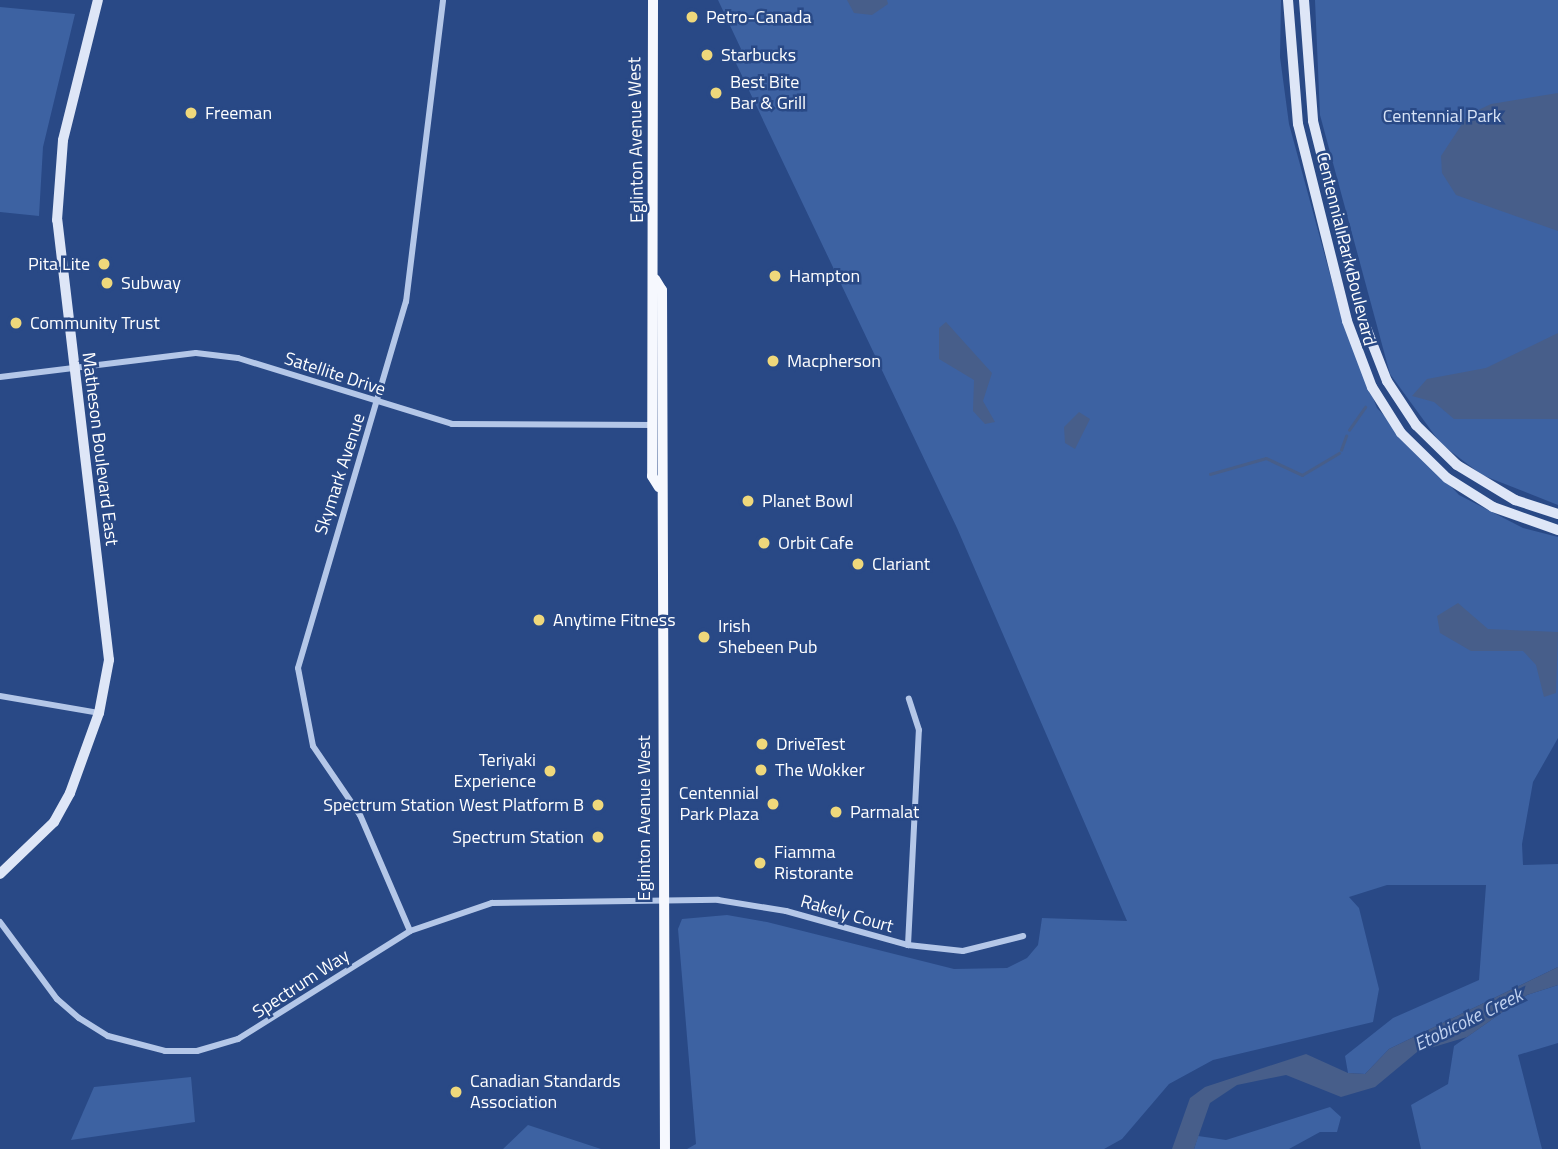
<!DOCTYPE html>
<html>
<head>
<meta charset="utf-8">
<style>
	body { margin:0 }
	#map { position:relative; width:1558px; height:1149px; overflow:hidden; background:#294986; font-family:"Titillium Web",sans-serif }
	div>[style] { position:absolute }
	.green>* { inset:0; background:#3d62a2 }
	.water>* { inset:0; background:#475e8a }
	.stream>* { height:2.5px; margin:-1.25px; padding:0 1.25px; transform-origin:1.25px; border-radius:1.25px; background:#475e8a }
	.street>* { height:6px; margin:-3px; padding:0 3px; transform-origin:3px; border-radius:3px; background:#b4c7e8 }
	.secondary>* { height:10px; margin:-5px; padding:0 5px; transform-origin:5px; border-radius:5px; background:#dee6f7 }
	.primary>* { height:10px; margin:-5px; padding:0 5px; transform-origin:5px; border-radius:5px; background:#f6f8fe }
	.dots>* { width:19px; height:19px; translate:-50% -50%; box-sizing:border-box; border:4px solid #294986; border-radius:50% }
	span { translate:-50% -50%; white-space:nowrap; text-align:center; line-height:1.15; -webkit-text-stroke:5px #294986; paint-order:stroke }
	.poi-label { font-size:18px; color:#fff }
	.left { translate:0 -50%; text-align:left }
	.right { translate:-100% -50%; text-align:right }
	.park-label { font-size:18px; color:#d7e3f6 }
	.street-label { font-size:18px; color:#fff }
	.water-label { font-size:19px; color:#c0d1ef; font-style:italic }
</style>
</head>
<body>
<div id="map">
	<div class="green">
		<i style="clip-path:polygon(718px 0,1281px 0,1280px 57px,1289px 124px,1341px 315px,1377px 408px,1459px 495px,1523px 528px,1558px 537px,1558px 738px,1533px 782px,1522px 844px,1523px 865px,1558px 864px,1558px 967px,1389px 1049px,1365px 1074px,1348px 1073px,1345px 1056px,1393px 1018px,1479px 980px,1486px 885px,1387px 885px,1349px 897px,1359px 908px,1379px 989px,1373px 1022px,1213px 1060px,1169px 1084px,1122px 1139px,1104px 1149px,687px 1149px,696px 1144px,678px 929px,682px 919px,727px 915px,767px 922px,954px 969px,1007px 968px,1027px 958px,1038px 945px,1042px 918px,1127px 921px,957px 528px,734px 59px,741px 49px)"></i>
		<i style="clip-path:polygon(1315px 0,1558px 0,1558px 505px,1482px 475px,1441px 444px,1390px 374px,1320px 115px)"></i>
		<i style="clip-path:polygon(0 7px,75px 14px,43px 147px,39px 216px,0 212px)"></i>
		<i style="clip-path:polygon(1558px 985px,1558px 1043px,1518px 1055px,1542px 1149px,1421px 1149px,1411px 1105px,1448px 1084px,1454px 1046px,1527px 995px)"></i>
		<i style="clip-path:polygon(191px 1077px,195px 1122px,71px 1140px,94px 1087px)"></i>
		<i style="clip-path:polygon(1330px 1107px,1341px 1117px,1337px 1132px,1320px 1132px,1289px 1149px,1194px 1149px,1198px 1136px,1226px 1140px)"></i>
		<i style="clip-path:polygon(528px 1125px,601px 1149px,602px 1149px,503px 1149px)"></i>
	</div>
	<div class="water">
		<i style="clip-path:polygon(847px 0,887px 0,888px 4px,872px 15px,854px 13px)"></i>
		<i style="clip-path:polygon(1558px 93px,1558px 231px,1456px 195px,1442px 173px,1441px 156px,1468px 115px,1491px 104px)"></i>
		<i style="clip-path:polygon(946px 322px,992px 373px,983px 401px,995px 422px,985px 424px,973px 411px,974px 380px,939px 359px,939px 328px)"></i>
		<i style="clip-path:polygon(1558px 333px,1558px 419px,1454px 419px,1434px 402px,1412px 396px,1427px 379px,1486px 368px)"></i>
		<i style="clip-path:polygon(1079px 412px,1090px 419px,1075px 449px,1065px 443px,1064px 427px)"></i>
		<i style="clip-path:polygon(1458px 603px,1488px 629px,1558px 632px,1556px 693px,1544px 697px,1536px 665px,1523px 651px,1471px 651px,1440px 633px,1437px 616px)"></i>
		<i style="clip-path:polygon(1558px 967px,1558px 985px,1527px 995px,1467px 1037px,1417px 1052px,1375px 1087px,1341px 1097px,1286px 1075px,1237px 1085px,1210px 1103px,1194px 1149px,1172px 1149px,1190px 1098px,1205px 1087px,1306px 1054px,1348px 1073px,1365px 1074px,1389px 1049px)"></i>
	</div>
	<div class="stream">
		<i style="left:1349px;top:430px;width:28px;rotate:-55deg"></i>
		<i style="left:1341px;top:450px;width:15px;rotate:-70deg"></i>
		<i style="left:1210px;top:474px;width:58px;rotate:-15.9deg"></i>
		<i style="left:1266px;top:458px;width:40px;rotate:25deg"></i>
		<i style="left:1302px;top:475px;width:43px;rotate:-30.7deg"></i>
	</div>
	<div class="street">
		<i style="left:0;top:377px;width:197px;rotate:-7deg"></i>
		<i style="left:196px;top:353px;width:42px;rotate:6.8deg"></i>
		<i style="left:238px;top:358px;width:224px;rotate:17.1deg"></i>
		<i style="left:452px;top:424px;width:202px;rotate:0.3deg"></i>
		<i style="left:0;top:696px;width:100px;rotate:9.7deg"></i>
		<i style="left:0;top:922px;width:96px;rotate:53.5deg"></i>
		<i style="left:57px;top:999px;width:29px;rotate:41deg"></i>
		<i style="left:79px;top:1018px;width:34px;rotate:32deg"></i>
		<i style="left:108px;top:1036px;width:59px;rotate:14.7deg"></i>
		<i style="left:165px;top:1051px;width:32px"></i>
		<i style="left:197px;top:1051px;width:43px;rotate:-16.3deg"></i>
		<i style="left:238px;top:1039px;width:203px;rotate:-32.1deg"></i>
		<i style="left:410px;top:931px;width:87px;rotate:-18.9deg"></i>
		<i style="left:492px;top:903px;width:226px;rotate:-0.8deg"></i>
		<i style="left:718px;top:900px;width:69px;rotate:9.2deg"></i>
		<i style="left:786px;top:911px;width:127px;rotate:15.6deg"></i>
		<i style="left:908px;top:945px;width:55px;rotate:6.2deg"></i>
		<i style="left:963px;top:951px;width:62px;rotate:-14deg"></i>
		<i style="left:410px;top:931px;width:126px;rotate:-113.3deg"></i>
		<i style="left:360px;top:815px;width:83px;rotate:-124.3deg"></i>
		<i style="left:313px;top:746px;width:79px;rotate:-100.9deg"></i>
		<i style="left:298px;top:668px;width:382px;rotate:-73.6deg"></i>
		<i style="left:406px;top:302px;width:304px;rotate:-83deg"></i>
		<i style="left:908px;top:945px;width:215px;rotate:-87.1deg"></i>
		<i style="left:919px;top:730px;width:33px;rotate:-108deg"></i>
	</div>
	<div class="secondary">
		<i style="left:1288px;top:0;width:124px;rotate:85.4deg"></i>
		<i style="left:1298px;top:124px;width:203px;rotate:76deg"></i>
		<i style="left:1347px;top:321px;width:71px;rotate:69.3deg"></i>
		<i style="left:1372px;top:387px;width:54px;rotate:57.8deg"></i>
		<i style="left:1401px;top:433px;width:64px;rotate:44.4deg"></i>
		<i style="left:1447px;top:478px;width:54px;rotate:32.2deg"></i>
		<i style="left:1493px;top:507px;width:69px;rotate:19.5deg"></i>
		<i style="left:1304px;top:0;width:121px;rotate:85.7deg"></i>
		<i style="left:1313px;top:121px;width:202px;rotate:76deg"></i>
		<i style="left:1362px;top:317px;width:69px;rotate:68.7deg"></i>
		<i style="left:1387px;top:381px;width:53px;rotate:56.6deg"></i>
		<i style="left:1416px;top:425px;width:57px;rotate:44.3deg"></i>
		<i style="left:1457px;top:465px;width:68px;rotate:31.1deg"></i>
		<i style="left:1515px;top:500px;width:45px;rotate:18deg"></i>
		<i style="left:0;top:874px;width:75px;rotate:-43.9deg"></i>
		<i style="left:54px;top:822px;width:33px;rotate:-61deg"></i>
		<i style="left:70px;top:793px;width:85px;rotate:-70.1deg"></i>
		<i style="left:99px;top:713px;width:54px;rotate:-79.3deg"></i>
		<i style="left:109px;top:660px;width:443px;rotate:-96.7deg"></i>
		<i style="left:57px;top:220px;width:80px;rotate:-85.7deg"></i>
		<i style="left:63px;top:140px;width:144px;rotate:-76deg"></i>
	</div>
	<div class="primary">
		<i style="left:653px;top:0;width:476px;rotate:90.1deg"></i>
		<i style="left:652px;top:476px;width:13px;rotate:58deg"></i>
		<i style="left:655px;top:279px;width:13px;rotate:58deg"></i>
		<i style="left:662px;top:290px;width:859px;rotate:89.8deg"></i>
	</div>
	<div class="dots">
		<i style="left:692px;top:17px;background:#efd87b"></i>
		<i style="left:707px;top:55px;background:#efd87b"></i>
		<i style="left:716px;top:93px;background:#efd87b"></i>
		<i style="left:191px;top:113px;background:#efd87b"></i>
		<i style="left:104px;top:264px;background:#efd87b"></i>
		<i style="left:775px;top:276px;background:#efd87b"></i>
		<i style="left:107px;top:283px;background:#efd87b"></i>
		<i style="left:16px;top:323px;background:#efd87b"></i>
		<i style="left:773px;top:361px;background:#efd87b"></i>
		<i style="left:748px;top:501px;background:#efd87b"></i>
		<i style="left:764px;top:543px;background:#efd87b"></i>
		<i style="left:858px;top:564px;background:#efd87b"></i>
		<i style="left:539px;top:620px;background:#efd87b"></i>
		<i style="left:704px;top:637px;background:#efd87b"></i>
		<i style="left:762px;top:744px;background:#efd87b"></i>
		<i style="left:761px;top:770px;background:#efd87b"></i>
		<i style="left:550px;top:771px;background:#efd87b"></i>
		<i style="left:773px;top:804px;background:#efd87b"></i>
		<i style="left:598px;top:805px;background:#efd87b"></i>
		<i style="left:836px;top:812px;background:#efd87b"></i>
		<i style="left:598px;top:837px;background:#efd87b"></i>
		<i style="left:760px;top:863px;background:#efd87b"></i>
		<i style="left:456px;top:1092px;background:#efd87b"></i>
	</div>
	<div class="poi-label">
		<span class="left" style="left:706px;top:17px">Petro-Canada</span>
		<span class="left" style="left:721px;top:55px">Starbucks</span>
		<span class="left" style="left:730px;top:93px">Best Bite<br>Bar &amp; Grill</span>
		<span class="left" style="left:205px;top:113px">Freeman</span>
		<span class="right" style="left:90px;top:264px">Pita Lite</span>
		<span class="left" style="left:789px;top:276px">Hampton</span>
		<span class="left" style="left:121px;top:283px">Subway</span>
		<span class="left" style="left:30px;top:323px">Community Trust</span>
		<span class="left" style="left:787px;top:361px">Macpherson</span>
		<span class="left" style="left:762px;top:501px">Planet Bowl</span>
		<span class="left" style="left:778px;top:543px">Orbit Cafe</span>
		<span class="left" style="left:872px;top:564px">Clariant</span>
		<span class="left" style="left:553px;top:620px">Anytime Fitness</span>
		<span class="left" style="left:718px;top:637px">Irish<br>Shebeen Pub</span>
		<span class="left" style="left:776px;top:744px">DriveTest</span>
		<span class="right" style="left:536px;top:771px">Teriyaki<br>Experience</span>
		<span class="left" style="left:775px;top:770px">The Wokker</span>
		<span class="right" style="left:759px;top:804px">Centennial<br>Park Plaza</span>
		<span class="right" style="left:584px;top:805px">Spectrum Station West Platform B</span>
		<span class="left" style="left:850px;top:812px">Parmalat</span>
		<span class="right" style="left:584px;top:837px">Spectrum Station</span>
		<span class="left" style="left:774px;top:863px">Fiamma<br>Ristorante</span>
		<span class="left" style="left:470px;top:1092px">Canadian Standards<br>Association</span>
	</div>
	<div class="park-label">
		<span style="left:1442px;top:116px">Centennial Park</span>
	</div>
	<div class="street-label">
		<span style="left:636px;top:140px;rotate:-91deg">Eglinton Avenue West</span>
		<span style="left:1346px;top:249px;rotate:76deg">Centennial Park Boulevard</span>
		<span style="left:335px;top:374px;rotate:18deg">Satellite Drive</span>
		<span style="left:100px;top:449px;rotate:83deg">Matheson Boulevard East</span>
		<span style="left:340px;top:474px;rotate:-72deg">Skymark Avenue</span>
		<span style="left:644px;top:818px;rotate:-90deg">Eglinton Avenue West</span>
		<span style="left:847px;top:914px;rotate:16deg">Rakely Court</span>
		<span style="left:301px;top:984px;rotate:-33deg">Spectrum Way</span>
	</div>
	<div class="water-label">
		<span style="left:1468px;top:1019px;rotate:-26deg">Etobicoke Creek</span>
	</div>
</div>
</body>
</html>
